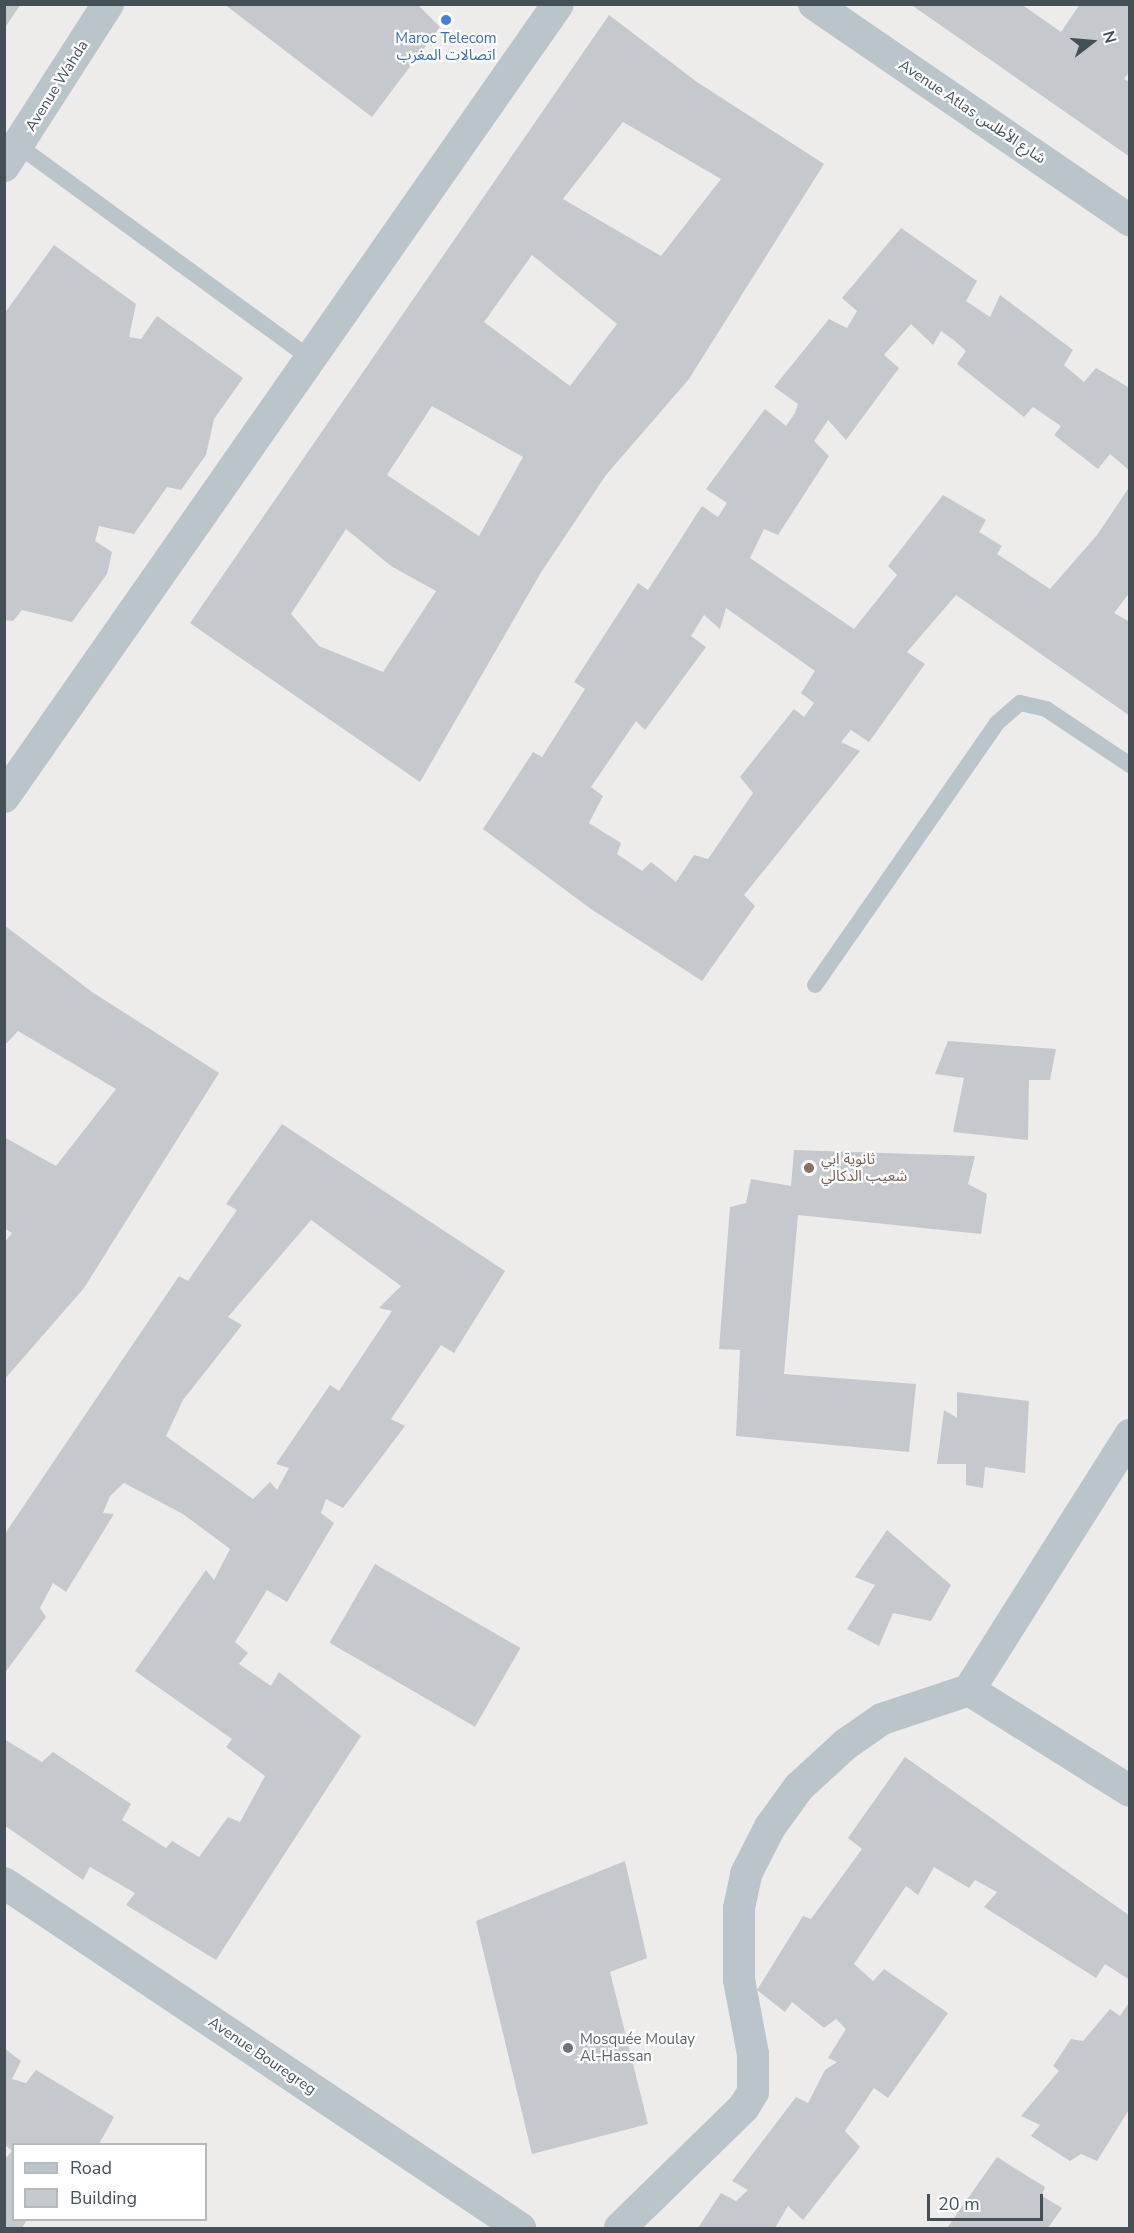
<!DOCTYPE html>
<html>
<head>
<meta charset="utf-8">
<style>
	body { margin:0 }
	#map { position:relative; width:1134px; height:2233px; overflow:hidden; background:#eeebeb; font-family:"Nunito Sans","Noto Sans Arabic",sans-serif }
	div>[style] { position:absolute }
	.building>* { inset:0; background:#c5c9ce; transform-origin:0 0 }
	.service>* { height:16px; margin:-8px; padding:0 8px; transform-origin:8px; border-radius:8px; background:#b9c4cb }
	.minor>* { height:32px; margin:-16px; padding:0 16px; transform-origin:16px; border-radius:16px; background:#b9c4cb }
	.dots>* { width:16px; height:16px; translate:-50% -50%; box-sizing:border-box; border:3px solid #fff; border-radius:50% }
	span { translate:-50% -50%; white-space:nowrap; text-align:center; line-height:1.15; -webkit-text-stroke:4.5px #fff; paint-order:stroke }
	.shop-label { font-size:15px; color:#366cbe }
	.street-label { font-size:15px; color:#445058 }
	.education-label { font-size:15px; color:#785e54 }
	.left { translate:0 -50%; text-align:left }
	.worship-label { font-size:15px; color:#5b616d }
	.frame { position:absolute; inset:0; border:6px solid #445058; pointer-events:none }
	.legend { position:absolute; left:12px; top:2143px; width:195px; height:78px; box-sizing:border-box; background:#fff; border:2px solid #b4b9bc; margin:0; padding:8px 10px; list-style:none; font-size:18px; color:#445058 }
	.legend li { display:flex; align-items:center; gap:12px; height:30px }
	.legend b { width:30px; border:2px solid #b4b9bc }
	.north { position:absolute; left:1062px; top:12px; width:60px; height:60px; -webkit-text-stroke:4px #fff; paint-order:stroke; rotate:74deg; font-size:16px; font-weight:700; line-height:24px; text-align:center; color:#445058 }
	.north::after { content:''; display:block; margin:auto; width:21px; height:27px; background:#445058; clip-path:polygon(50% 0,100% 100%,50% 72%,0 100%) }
	.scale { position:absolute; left:927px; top:2194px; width:116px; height:27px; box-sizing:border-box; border:3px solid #445058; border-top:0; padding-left:8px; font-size:18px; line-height:21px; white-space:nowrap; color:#445058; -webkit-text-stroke:4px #fff; paint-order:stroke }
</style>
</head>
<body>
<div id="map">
	<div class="building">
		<i style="clip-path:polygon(4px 4px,21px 4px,4px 29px)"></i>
		<i style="clip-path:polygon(224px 4px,417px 4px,440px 27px,372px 117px)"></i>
		<i style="clip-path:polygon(910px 4px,1021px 4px,1061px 32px,1080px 4px,1130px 4px,1130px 71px,1124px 79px,1130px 82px,1130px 157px)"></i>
		<i style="clip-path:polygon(evenodd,609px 15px,697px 82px,824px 164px,689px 379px,606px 475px,540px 574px,420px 782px,190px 623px,609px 15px,623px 122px,721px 179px,661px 256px,563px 199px,623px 122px,609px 15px,532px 255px,617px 324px,570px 386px,484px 322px,532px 255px,609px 15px,432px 406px,523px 457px,479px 536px,387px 475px,432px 406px,609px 15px,346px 529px,391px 566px,436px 591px,383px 672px,319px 646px,291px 614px,346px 529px)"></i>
		<i style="clip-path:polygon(evenodd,901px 228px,977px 281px,966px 301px,990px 317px,1000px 295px,1073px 350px,1064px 365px,1084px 382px,1096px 368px,1130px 388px,1130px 471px,1110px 454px,1098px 469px,1054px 435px,1061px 426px,1033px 407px,1024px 417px,957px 364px,966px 351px,955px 341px,941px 331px,933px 345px,911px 324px,884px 355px,899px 368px,846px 440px,828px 420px,814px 441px,829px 456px,778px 535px,764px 529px,750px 558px,854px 629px,897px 575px,888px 566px,943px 495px,986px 520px,979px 532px,1002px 546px,997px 554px,1050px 589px,1097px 535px,1130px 486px,1130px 592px,1114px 613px,1130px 622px,1130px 716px,956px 595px,907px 652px,925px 664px,869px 742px,851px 730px,841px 742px,860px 751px,744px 895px,755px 906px,702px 981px,591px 909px,483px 829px,533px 752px,542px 757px,585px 689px,574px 682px,638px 583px,648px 590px,702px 506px,718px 517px,727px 503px,706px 489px,765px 409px,786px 426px,795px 413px,798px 404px,774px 387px,829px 319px,847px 328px,857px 311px,842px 298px,901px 228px,726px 608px,815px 671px,801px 693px,814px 703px,804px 717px,794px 709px,740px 777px,753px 793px,708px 859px,694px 855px,676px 882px,651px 862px,642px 871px,617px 854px,621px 843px,589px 823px,603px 796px,591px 787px,636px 721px,645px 730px,706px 647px,691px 636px,704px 615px,720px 629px,726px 608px)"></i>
		<i style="clip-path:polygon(54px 245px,136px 304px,129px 337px,141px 339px,157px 316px,243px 378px,214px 419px,206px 455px,181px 490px,167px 487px,134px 534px,99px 526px,95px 541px,112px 552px,107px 574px,72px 622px,22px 610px,13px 621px,4px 620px,4px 314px)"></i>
		<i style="clip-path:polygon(4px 925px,92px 992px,219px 1073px,84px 1288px,4px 1380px,4px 1243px,12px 1233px,4px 1228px,4px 1137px,56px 1166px,116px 1089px,18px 1031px,4px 1046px)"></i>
		<i style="clip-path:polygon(948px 1041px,1056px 1049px,1050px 1080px,1029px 1080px,1028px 1140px,953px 1132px,964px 1078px,935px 1074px)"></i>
		<i style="clip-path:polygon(evenodd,282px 1124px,505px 1271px,454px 1353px,441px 1345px,391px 1419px,405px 1426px,343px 1508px,326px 1499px,321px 1513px,334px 1523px,287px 1602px,267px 1590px,235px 1642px,248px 1653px,239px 1664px,271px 1686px,279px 1672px,361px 1736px,216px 1960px,126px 1905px,135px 1893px,90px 1867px,83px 1880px,4px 1825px,4px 1739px,42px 1762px,53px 1752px,131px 1804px,122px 1820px,166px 1848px,172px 1841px,199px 1857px,228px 1817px,240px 1822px,265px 1776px,226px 1747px,232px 1739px,135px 1671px,206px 1570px,214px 1580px,230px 1549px,183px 1514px,124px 1483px,110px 1496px,103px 1513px,114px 1514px,66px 1592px,53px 1583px,40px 1608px,46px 1617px,4px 1674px,4px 1535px,179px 1276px,188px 1281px,237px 1210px,226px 1204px,282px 1124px,311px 1220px,401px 1286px,379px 1308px,392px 1311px,339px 1391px,330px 1385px,276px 1464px,289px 1468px,277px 1490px,270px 1482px,253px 1499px,166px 1436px,183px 1400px,242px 1325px,228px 1317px,311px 1220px)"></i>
		<i style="clip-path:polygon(794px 1150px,975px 1156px,968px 1184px,987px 1194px,981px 1234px,798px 1215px,784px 1374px,916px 1384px,909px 1452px,736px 1436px,740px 1350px,719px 1349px,730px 1207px,746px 1203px,751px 1179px,791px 1186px)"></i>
		<i style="clip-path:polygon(957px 1392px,1029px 1401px,1025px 1473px,985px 1467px,983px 1488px,966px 1485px,966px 1464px,937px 1464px,944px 1410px,957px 1418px)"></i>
		<i style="clip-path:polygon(887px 1530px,951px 1585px,931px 1621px,893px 1613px,879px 1646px,847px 1629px,875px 1585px,855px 1577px)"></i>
		<i style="left:375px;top:1564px;width:168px;height:91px;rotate:30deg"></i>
		<i style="clip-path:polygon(905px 1757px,1130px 1916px,1130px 1980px,1105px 1964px,1096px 1978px,984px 1907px,997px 1892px,975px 1880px,969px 1888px,934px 1867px,918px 1895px,906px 1886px,854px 1964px,873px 1981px,884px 1969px,948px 2013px,888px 2098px,874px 2088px,845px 2131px,860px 2147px,803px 2220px,788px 2206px,775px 2228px,698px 2228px,721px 2193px,736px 2201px,748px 2190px,732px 2181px,796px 2097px,808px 2103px,825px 2070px,837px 2062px,828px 2058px,846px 2029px,836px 2019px,824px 2028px,792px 2002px,785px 2012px,757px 1990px,803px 1916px,811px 1919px,862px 1849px,848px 1838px)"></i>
		<i style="clip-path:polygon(625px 1861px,647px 1958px,610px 1972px,648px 2124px,532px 2154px,476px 1921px)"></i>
		<i style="clip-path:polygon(1130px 2001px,1130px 2108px,1097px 2161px,1081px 2154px,1070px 2161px,1031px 2136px,1040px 2125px,1021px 2116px,1059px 2071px,1053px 2066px,1071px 2039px,1083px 2041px,1110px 2009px,1120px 2016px)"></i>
		<i style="clip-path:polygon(4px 2048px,21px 2061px,12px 2079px,26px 2083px,36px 2070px,114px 2117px,99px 2144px,14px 2144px,14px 2220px,27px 2220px,22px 2228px,4px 2228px,4px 2160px,12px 2151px,4px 2144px)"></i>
		<i style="clip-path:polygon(997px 2157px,1045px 2187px,1042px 2196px,1062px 2208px,1048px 2228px,947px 2228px)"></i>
	</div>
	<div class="service">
		<i style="left:19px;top:146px;width:365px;rotate:36.1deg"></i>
		<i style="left:815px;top:985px;width:319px;rotate:-55.2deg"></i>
		<i style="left:997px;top:723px;width:30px;rotate:-41deg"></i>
		<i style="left:1020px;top:703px;width:27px;rotate:13deg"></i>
		<i style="left:1046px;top:709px;width:101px;rotate:33.7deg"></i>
	</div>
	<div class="minor">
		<i style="left:814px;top:4px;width:383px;rotate:34.4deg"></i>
		<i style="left:4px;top:166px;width:193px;rotate:-57.3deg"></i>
		<i style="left:4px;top:797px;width:967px;rotate:-55.06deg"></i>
		<i style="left:969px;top:1690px;width:190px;rotate:32.1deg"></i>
		<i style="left:4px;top:1883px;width:621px;rotate:33.77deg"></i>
		<i style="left:620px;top:2228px;width:173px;rotate:-44.3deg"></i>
		<i style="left:744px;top:2107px;width:17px;rotate:-59deg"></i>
		<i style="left:753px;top:2092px;width:38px;rotate:-90deg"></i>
		<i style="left:753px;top:2054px;width:75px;rotate:-100.7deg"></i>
		<i style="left:739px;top:1980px;width:72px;rotate:-90deg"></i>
		<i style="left:739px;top:1908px;width:35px;rotate:-78deg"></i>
		<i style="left:746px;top:1874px;width:53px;rotate:-62.9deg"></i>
		<i style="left:770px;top:1827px;width:49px;rotate:-54.1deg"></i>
		<i style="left:799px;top:1787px;width:64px;rotate:-42.5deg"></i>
		<i style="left:846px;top:1744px;width:44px;rotate:-34.8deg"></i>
		<i style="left:882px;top:1719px;width:92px;rotate:-18.4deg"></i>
		<i style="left:969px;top:1690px;width:302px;rotate:-57.7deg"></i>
	</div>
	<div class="dots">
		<i style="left:446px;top:20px;background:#3f7fe0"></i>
		<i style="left:809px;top:1168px;background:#8d6e63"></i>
		<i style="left:568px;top:2048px;background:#6b7280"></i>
	</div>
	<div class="shop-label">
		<span style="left:446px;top:47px">Maroc Telecom<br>اتصالات المغرب</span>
	</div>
	<div class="street-label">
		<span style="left:57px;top:86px;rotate:-58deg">Avenue Wahda</span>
		<span style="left:972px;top:112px;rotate:34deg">Avenue Atlas شارع الأطلس</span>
		<span style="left:262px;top:2056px;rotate:34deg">Avenue Bouregreg</span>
	</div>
	<div class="education-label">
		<span class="left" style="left:821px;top:1168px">ثانوية ابي<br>شعيب الدكالي</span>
	</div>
	<div class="worship-label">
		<span class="left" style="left:580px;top:2048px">Mosquée Moulay<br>Al-Hassan</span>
	</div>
	<div class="frame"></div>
	<ul class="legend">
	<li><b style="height:8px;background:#b9c4cb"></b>Road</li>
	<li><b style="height:16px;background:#c5c9ce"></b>Building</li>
	</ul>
	<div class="north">N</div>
	<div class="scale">20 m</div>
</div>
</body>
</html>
